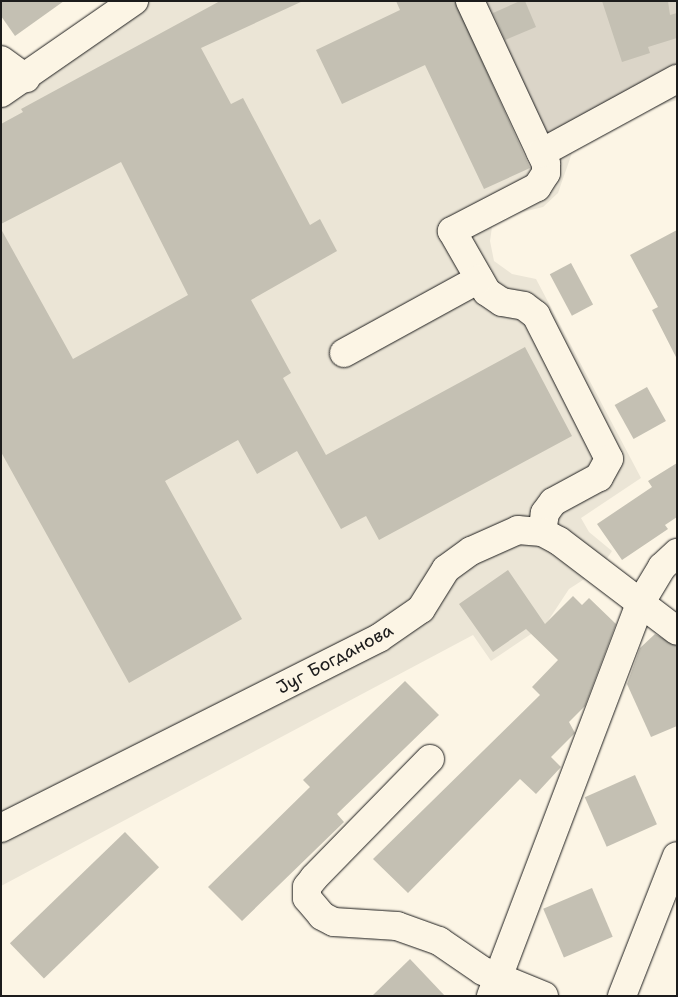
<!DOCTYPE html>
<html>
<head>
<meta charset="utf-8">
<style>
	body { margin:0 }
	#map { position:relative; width:678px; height:997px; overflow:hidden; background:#fcf5e5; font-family:"Shantell Sans",sans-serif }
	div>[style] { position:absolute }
	.built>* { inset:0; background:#ebe5d6 }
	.green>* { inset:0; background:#dbd5c8 }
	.building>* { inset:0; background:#c4c0b3; transform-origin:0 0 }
	.roads { filter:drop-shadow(0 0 1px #1c1c1c) drop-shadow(0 0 1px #1c1c1c) }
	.minor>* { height:28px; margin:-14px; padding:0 14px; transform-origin:14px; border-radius:14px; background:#fcf5e5 }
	span { translate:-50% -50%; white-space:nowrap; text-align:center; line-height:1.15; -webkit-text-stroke:4px #fcf5e5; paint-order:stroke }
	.street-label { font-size:18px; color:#1c1c1c }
	.frame { position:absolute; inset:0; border:2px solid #1c1c1c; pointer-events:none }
</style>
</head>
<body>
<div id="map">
	<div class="built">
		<i style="clip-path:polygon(134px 1px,677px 1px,677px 100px,603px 125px,573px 150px,558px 193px,543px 207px,515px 214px,492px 227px,490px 241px,494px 261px,512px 274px,536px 279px,641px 478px,581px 518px,589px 532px,612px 551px,600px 569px,569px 589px,546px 624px,491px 661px,473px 635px,1px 886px,1px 93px)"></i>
	</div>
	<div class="green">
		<i style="clip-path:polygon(467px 1px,677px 1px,677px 79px,541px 153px)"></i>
	</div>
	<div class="building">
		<i style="clip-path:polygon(1px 1px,64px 1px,15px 36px,1px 16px)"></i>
		<i style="clip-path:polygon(220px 1px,303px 1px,201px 48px,231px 104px,243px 98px,310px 225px,320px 219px,337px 251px,251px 300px,291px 373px,283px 378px,326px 455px,525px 347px,572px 436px,379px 540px,366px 516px,341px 529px,297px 451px,257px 474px,238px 440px,165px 481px,242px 619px,129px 683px,1px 452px,1px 229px,73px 359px,188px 295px,121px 162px,1px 224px,1px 124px,23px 112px,21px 109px)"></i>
		<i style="clip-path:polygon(396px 1px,455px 1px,530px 168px,484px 189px,425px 65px,342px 104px,316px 50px,400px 10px)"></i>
		<i style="clip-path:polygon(520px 1px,525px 1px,536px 27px,505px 40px,493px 13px)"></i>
		<i style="clip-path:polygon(602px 1px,668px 1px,670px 15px,677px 13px,677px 38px,648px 47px,650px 53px,622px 62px)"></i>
		<i style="clip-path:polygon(677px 230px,677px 359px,652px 310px,658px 307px,630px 255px)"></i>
		<i style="left:571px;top:263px;width:47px;height:24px;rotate:62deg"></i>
		<i style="left:647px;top:387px;width:39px;height:37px;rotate:61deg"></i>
		<i style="clip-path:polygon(677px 463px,677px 517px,665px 525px,668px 529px,622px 560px,597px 524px,652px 487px,648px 481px)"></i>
		<i style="clip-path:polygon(508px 570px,545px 624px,573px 596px,582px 605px,589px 598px,616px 624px,585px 706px,569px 722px,575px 733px,551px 757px,561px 767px,536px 794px,520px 779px,408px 893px,373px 859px,540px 695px,532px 687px,558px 660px,526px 629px,493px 652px,459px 604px)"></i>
		<i style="clip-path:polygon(655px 634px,677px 646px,677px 726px,651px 737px,627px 684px,640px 648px)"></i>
		<i style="clip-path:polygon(405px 681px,439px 715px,337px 814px,344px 822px,242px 921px,208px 887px,310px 787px,303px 780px)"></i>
		<i style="left:635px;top:775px;width:54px;height:55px;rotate:66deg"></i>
		<i style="left:125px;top:832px;width:49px;height:160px;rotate:46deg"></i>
		<i style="left:592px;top:888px;width:53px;height:53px;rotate:67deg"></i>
		<i style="clip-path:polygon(410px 959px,445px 996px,372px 996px)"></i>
	</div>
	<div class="roads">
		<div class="minor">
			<i style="left:470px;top:1px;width:180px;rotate:65deg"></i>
			<i style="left:546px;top:164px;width:9px;rotate:90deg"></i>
			<i style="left:546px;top:173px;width:17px;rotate:123deg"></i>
			<i style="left:537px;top:187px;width:96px;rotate:152.6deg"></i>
			<i style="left:452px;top:231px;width:70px;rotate:60.2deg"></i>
			<i style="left:487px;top:292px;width:18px;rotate:34deg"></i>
			<i style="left:502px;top:302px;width:22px;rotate:10deg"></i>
			<i style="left:524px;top:306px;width:15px;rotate:37deg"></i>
			<i style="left:536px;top:315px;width:161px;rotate:63.1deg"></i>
			<i style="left:609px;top:459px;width:21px;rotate:119deg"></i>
			<i style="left:599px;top:477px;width:52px;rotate:151.5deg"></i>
			<i style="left:553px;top:502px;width:14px;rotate:126deg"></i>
			<i style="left:545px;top:513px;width:19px;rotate:99deg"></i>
			<i style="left:1px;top:60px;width:31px;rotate:36deg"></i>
			<i style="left:1px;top:93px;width:162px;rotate:-34.7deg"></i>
			<i style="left:541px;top:153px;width:155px;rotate:-28.6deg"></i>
			<i style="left:344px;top:353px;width:154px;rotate:-28.7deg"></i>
			<i style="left:430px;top:759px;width:166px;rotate:134.3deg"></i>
			<i style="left:314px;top:878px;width:11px;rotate:128deg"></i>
			<i style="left:307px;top:887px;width:11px;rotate:90deg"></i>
			<i style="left:307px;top:898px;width:23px;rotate:50deg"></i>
			<i style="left:322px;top:916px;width:13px;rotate:27deg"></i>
			<i style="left:334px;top:922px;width:63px;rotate:3.6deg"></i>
			<i style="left:397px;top:926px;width:45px;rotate:19.7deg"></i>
			<i style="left:439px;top:941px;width:53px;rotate:34.3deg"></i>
			<i style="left:483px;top:971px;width:66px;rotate:22.3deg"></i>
			<i style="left:1px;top:828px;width:423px;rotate:-26.7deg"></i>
			<i style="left:379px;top:638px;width:51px;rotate:-34.6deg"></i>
			<i style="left:421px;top:609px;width:47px;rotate:-58deg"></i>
			<i style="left:446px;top:569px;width:31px;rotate:-36deg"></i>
			<i style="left:471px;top:551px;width:51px;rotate:-24.1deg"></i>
			<i style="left:518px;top:530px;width:24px;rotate:5deg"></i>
			<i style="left:542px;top:532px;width:19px;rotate:28deg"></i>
			<i style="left:559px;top:541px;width:148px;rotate:37.3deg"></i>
			<i style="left:491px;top:996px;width:422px;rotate:-69.2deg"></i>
			<i style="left:641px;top:602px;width:41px;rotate:-59deg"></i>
			<i style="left:662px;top:567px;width:21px;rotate:-43deg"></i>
			<i style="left:622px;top:996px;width:150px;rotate:-68.6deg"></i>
		</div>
	</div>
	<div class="street-label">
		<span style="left:335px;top:659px;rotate:-28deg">Југ Богданова</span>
	</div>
	<div class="frame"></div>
</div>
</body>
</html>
